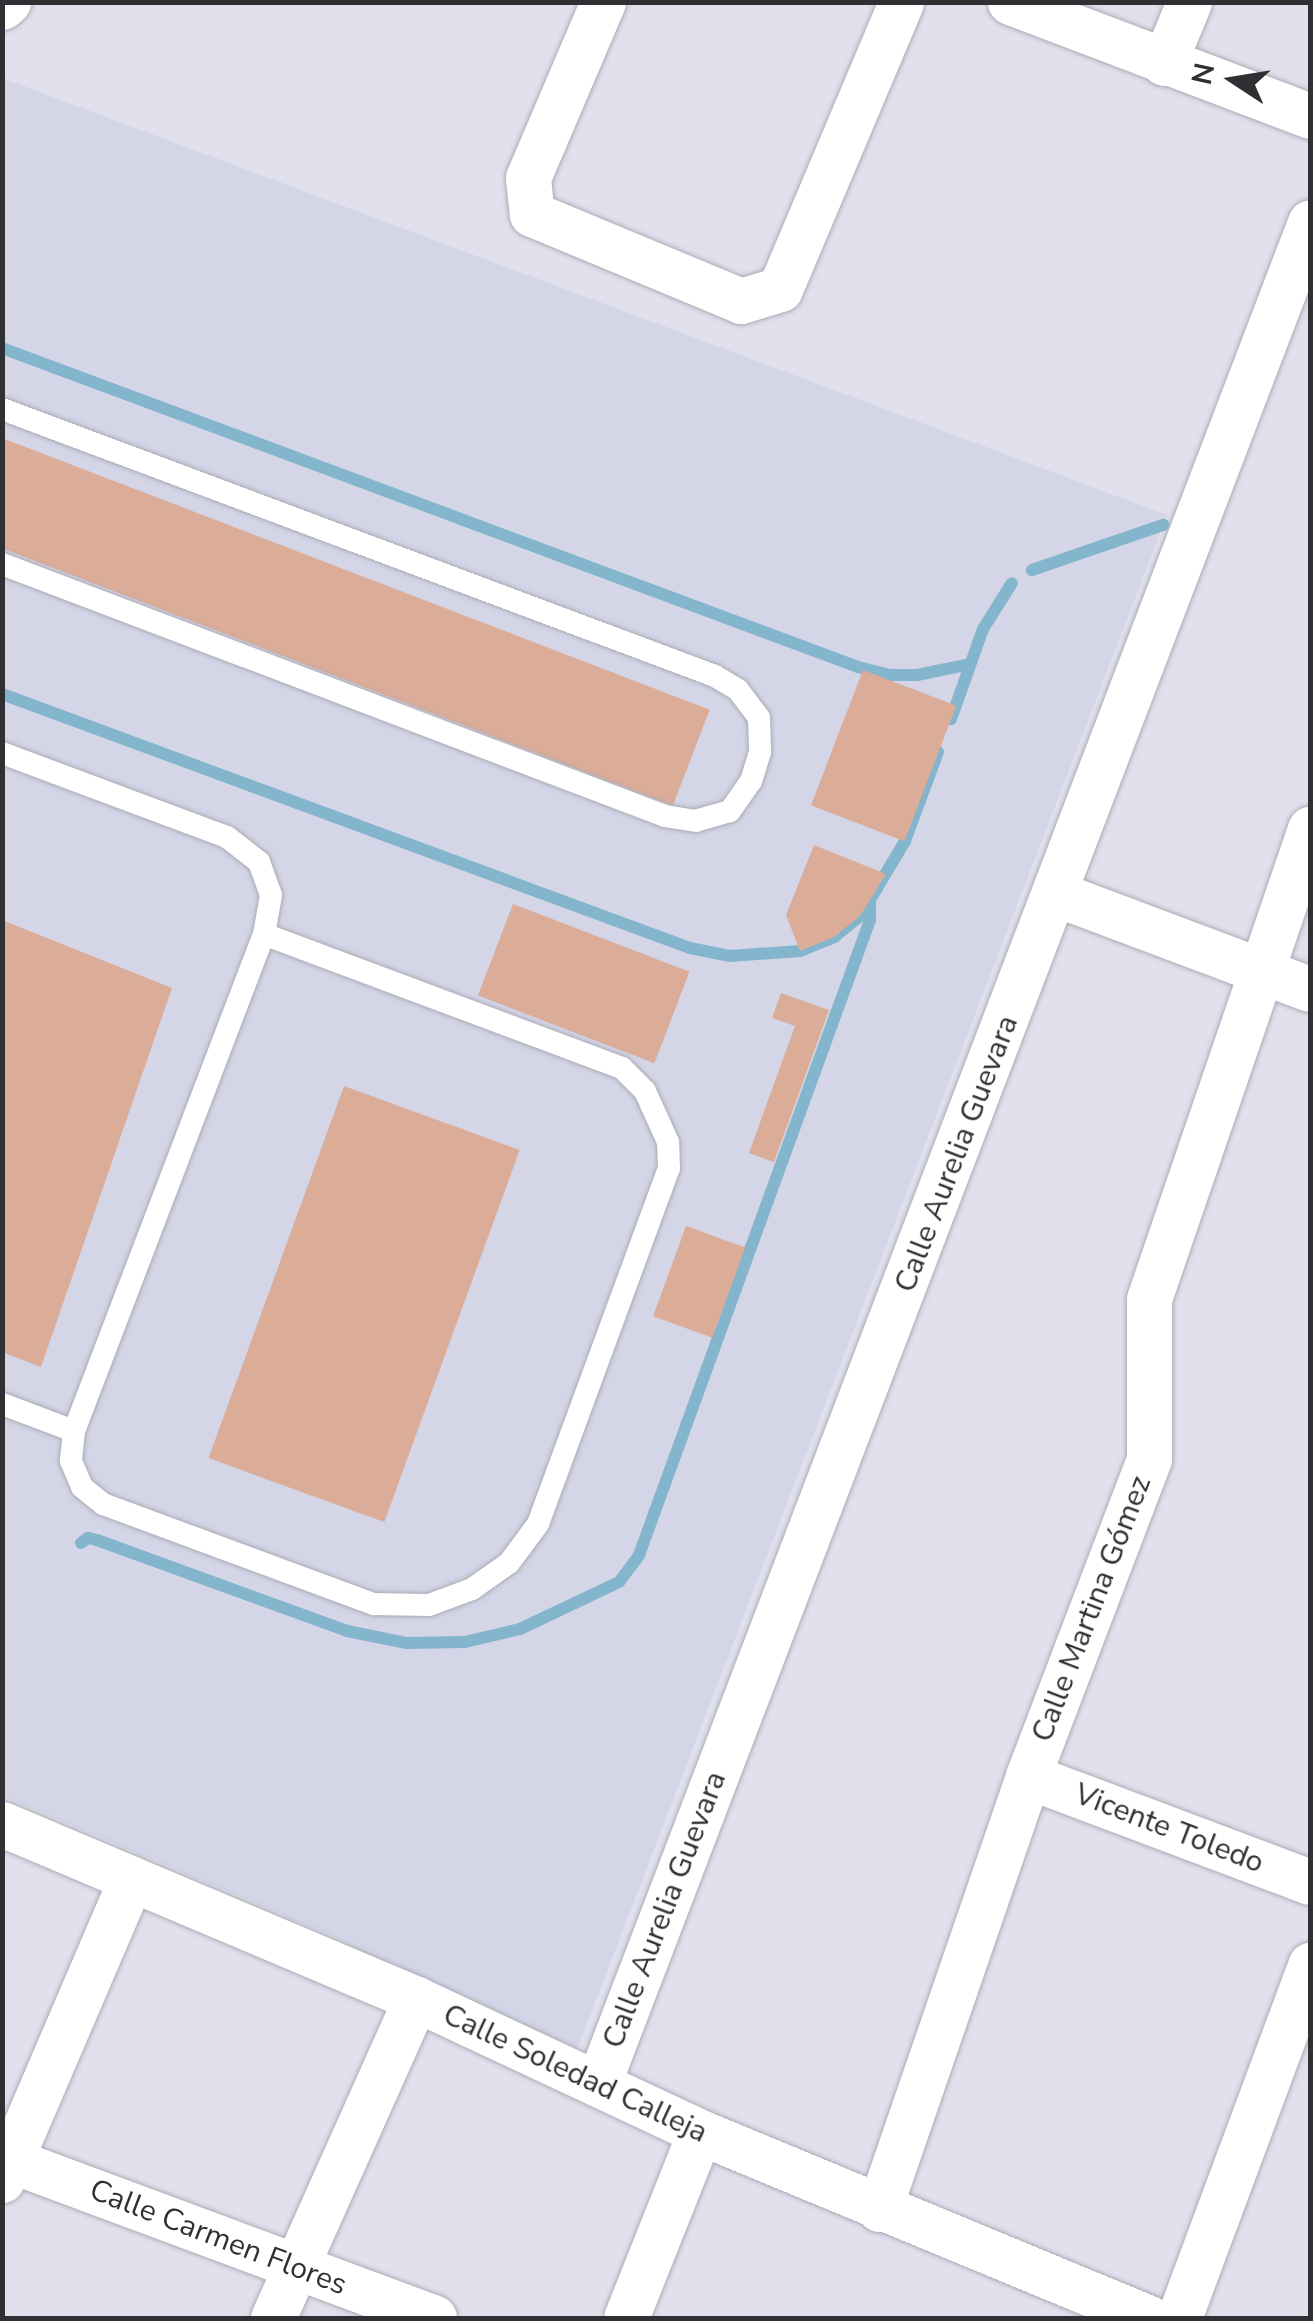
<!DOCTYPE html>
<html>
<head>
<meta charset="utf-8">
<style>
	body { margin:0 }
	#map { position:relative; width:1313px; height:2321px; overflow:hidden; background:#e0e1ed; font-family:"Nunito Sans",sans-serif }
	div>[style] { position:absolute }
	.built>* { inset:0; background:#d4d5e7 }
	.stream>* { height:12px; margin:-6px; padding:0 6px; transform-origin:6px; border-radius:6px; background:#83b5cd }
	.building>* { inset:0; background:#dbac97; transform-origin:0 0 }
	.roads { filter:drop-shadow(0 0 2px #acacb7) drop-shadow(0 0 2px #acacb7) }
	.service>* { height:22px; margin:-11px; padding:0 11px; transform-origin:11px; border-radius:11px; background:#fff }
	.minor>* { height:45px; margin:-22.5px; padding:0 22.5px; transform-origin:22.5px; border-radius:22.5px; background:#fff }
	span { translate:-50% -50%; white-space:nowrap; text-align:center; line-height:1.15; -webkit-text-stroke:8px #fff; paint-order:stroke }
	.street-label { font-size:30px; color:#303034 }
	.frame { position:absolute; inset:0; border:5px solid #303034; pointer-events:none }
	.north { position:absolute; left:1183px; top:30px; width:100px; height:100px; -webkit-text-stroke:8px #fff; paint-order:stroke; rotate:282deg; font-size:28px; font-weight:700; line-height:40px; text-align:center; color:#303034 }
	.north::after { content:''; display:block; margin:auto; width:35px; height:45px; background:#303034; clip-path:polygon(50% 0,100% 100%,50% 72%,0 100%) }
</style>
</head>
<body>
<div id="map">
	<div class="built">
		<i style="clip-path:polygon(2px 78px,1167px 515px,570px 2068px,337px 1938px,3px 1796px)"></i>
	</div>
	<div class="stream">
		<i style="left:2px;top:348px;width:914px;rotate:20.44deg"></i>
		<i style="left:858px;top:667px;width:33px;rotate:14deg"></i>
		<i style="left:890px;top:675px;width:27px"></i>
		<i style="left:917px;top:675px;width:54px;rotate:-11.7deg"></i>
		<i style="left:1032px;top:570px;width:139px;rotate:-19deg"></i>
		<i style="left:2px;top:694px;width:733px;rotate:20.26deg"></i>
		<i style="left:690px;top:948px;width:41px;rotate:11.3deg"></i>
		<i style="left:730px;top:956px;width:70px;rotate:-4.1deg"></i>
		<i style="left:800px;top:951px;width:37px;rotate:-22deg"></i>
		<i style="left:834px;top:937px;width:33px;rotate:-39deg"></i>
		<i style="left:860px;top:916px;width:18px;rotate:-56deg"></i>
		<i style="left:951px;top:719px;width:96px;rotate:-70.4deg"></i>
		<i style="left:983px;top:629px;width:54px;rotate:-57.8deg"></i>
		<i style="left:81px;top:1543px;width:9px;rotate:-36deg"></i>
		<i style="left:88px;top:1538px;width:9px;rotate:13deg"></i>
		<i style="left:97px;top:1540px;width:266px;rotate:20deg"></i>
		<i style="left:347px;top:1631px;width:60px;rotate:11.5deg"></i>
		<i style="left:406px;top:1643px;width:59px;rotate:-1deg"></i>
		<i style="left:465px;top:1642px;width:57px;rotate:-13.3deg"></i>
		<i style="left:520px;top:1629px;width:110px;rotate:-25.4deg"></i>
		<i style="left:619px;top:1582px;width:34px;rotate:-53deg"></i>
		<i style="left:639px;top:1555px;width:676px;rotate:-70.01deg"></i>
		<i style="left:870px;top:920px;width:20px;rotate:-90deg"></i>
		<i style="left:870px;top:900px;width:69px;rotate:-59.3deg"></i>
		<i style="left:905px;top:841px;width:95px;rotate:-69.7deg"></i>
	</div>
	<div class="building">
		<i style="left:2px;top:438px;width:758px;height:103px;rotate:21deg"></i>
		<i style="left:863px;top:670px;width:100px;height:145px;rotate:21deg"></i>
		<i style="clip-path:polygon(814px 845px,886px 874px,860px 916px,834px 937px,800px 951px,786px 915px)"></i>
		<i style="left:513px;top:904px;width:189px;height:98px;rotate:21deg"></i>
		<i style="clip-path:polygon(2px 920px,172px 988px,41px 1367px,2px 1352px)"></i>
		<i style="clip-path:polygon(781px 993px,829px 1010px,774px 1162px,749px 1153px,795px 1026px,772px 1018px)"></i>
		<i style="left:344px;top:1086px;width:187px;height:396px;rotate:20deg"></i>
		<i style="left:686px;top:1226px;width:63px;height:96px;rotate:20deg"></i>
	</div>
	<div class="roads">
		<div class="service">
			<i style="left:2px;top:409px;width:761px;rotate:20.53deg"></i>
			<i style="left:715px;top:676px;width:27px;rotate:31deg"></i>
			<i style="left:738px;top:690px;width:35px;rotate:53deg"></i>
			<i style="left:759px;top:718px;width:34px;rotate:88deg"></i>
			<i style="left:760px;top:752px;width:30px;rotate:107deg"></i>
			<i style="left:751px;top:781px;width:37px;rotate:125deg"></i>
			<i style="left:730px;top:811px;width:35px;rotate:164deg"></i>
			<i style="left:696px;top:821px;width:31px;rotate:-171deg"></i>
			<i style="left:665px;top:816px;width:709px;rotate:-159.19deg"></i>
			<i style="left:2px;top:753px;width:240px;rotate:20.5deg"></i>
			<i style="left:227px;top:837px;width:41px;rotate:38deg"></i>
			<i style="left:259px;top:862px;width:35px;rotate:70deg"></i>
			<i style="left:271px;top:895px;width:40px;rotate:100deg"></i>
			<i style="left:264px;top:934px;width:532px;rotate:110.92deg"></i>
			<i style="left:74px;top:1431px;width:30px;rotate:96deg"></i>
			<i style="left:71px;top:1461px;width:28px;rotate:67deg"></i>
			<i style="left:82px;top:1487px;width:27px;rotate:39deg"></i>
			<i style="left:103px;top:1504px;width:289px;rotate:20.3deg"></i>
			<i style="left:374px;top:1604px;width:55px;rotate:1deg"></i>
			<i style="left:429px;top:1605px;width:46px;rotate:-20.4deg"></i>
			<i style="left:472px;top:1589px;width:45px;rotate:-35.1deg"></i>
			<i style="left:509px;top:1563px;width:49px;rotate:-53.4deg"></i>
			<i style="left:538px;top:1524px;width:379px;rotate:-69.8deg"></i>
			<i style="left:669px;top:1168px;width:26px;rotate:-92deg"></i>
			<i style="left:668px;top:1142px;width:56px;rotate:-114.3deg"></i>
			<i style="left:645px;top:1091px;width:33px;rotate:-135deg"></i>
			<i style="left:622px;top:1068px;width:382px;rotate:-159.5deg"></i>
			<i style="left:2px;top:1404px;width:77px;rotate:20.6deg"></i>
		</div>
		<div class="minor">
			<i style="left:603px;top:2px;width:191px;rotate:113.1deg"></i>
			<i style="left:528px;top:178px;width:36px;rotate:84deg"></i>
			<i style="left:532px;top:214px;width:226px;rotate:22.6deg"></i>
			<i style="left:741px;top:301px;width:41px;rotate:-17.1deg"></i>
			<i style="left:780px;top:289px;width:311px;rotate:-67.1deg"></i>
			<i style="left:1010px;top:2px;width:321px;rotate:20.8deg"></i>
			<i style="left:2px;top:7px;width:8px;rotate:-40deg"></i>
			<i style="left:1164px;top:63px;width:66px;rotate:-67.7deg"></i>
			<i style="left:1057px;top:894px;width:270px;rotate:20.6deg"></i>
			<i style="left:1028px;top:1776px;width:301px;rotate:20.6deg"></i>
			<i style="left:2px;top:1824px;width:449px;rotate:22.9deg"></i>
			<i style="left:416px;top:1999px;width:314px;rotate:25.1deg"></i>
			<i style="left:700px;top:2132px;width:487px;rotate:22.5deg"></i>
			<i style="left:598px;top:2084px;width:1993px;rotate:-69.07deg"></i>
			<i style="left:2px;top:2157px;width:461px;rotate:20.4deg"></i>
			<i style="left:2px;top:2180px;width:327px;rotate:-66.8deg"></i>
			<i style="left:879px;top:2209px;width:458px;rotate:-71deg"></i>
			<i style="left:1028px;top:1776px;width:339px;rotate:-69.1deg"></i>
			<i style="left:1149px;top:1459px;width:160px;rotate:-90deg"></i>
			<i style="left:1149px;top:1299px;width:497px;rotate:-71.1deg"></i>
			<i style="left:273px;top:2318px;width:350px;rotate:-65.9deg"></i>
			<i style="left:626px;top:2318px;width:200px;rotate:-68.3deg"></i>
			<i style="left:1179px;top:2318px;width:377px;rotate:-69.6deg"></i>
		</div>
	</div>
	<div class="street-label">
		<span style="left:957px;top:1154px;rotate:-69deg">Calle Aurelia Guevara</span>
		<span style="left:1092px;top:1609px;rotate:-69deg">Calle Martina Gómez</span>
		<span style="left:1169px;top:1829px;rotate:21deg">Vicente Toledo</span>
		<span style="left:665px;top:1910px;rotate:-69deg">Calle Aurelia Guevara</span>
		<span style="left:575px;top:2074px;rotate:25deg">Calle Soledad Calleja</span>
		<span style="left:218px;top:2238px;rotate:21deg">Calle Carmen Flores</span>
	</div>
	<div class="frame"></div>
	<div class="north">N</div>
</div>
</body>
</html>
